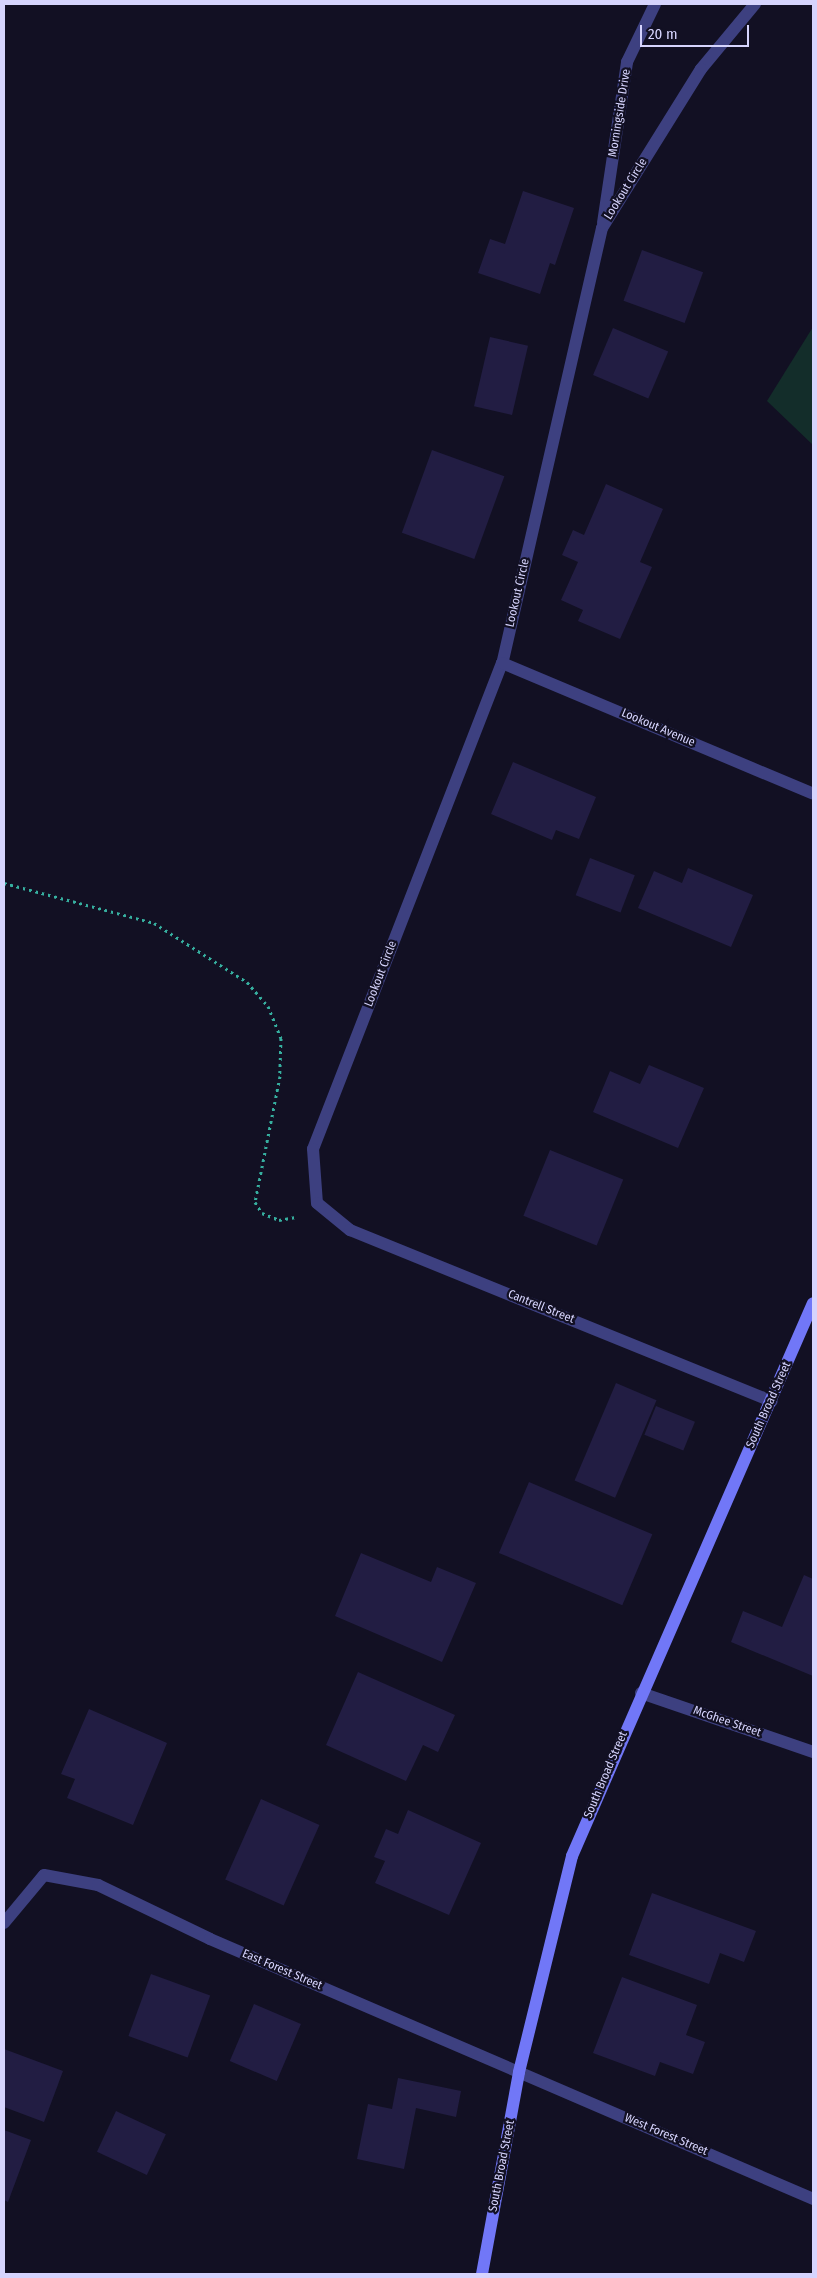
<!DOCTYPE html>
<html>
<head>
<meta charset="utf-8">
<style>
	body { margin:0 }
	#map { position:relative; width:817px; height:2278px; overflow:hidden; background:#121023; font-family:"Fira Sans Condensed",sans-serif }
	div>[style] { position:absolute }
	.green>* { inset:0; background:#132d2a }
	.building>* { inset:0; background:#221d43; transform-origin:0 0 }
	.path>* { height:3px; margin-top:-1.5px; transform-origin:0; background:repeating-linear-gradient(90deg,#36af9f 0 2.5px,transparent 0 6.5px) }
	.lane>* { height:12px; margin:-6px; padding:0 6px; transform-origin:6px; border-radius:6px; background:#3d4080 }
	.street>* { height:12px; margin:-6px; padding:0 6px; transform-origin:6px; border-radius:6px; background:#3d4080 }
	.secondary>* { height:12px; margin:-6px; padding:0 6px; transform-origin:6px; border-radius:6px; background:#7177f7 }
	span { translate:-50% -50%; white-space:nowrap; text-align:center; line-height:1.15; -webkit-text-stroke:4.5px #121023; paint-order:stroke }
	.street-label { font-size:12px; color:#d6d4fd }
	.frame { position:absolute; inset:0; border:5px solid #d6d4fd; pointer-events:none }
	.scale { position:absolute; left:640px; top:25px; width:109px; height:22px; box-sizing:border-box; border:2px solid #d6d4fd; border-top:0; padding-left:6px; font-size:15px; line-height:18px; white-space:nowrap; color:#d6d4fd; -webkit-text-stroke:4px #121023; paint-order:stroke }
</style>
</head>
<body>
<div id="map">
	<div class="green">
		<i style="clip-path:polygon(813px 327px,813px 445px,767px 401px)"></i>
	</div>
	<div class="building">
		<i style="clip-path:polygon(523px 191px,574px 208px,555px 265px,550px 263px,540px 294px,478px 273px,490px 239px,505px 244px)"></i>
		<i style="left:642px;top:250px;width:65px;height:54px;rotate:20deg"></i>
		<i style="left:613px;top:328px;width:60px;height:51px;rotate:23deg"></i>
		<i style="left:490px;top:337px;width:39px;height:71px;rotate:13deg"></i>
		<i style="left:432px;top:450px;width:77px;height:88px;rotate:20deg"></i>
		<i style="clip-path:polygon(606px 484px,663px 509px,640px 562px,652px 567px,620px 639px,578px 621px,583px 610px,561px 600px,578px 562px,562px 555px,573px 530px,584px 535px)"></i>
		<i style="clip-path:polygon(513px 762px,596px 797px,579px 839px,556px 830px,552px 840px,491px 814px)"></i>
		<i style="left:590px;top:858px;width:48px;height:40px;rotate:21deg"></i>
		<i style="clip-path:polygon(688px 868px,753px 895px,731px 947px,638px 908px,654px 871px,682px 883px)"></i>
		<i style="clip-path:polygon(649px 1065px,704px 1088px,678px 1148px,593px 1112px,610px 1071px,640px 1084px)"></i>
		<i style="left:550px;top:1150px;width:79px;height:71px;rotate:22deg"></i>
		<i style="left:616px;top:1383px;width:44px;height:106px;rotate:23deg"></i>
		<i style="left:656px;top:1406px;width:42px;height:31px;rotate:22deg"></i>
		<i style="left:529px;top:1482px;width:134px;height:77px;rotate:23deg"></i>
		<i style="clip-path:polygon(361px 1553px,431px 1582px,437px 1567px,476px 1583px,442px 1662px,335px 1616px)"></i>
		<i style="clip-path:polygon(804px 1575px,813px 1579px,813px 1676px,731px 1642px,743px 1611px,782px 1627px)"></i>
		<i style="clip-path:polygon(358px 1672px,455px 1715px,438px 1752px,423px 1745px,406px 1781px,326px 1745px)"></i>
		<i style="clip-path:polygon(89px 1709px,167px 1743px,133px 1825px,67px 1798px,75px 1779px,61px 1774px)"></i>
		<i style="left:261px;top:1799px;width:64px;height:88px;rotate:24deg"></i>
		<i style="clip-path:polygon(408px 1810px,481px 1843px,449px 1915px,375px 1883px,385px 1861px,374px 1857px,386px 1829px,398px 1834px)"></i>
		<i style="clip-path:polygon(652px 1893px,756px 1931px,744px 1962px,720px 1953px,709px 1984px,629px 1955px)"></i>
		<i style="left:151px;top:1974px;width:63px;height:66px;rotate:20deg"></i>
		<i style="clip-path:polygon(622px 1977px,697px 2005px,686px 2035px,705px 2042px,693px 2074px,660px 2062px,655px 2076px,593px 2053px)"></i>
		<i style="left:254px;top:2004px;width:51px;height:62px;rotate:23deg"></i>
		<i style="clip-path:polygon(4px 2049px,63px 2071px,44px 2122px,4px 2107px)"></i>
		<i style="clip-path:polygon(398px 2078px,461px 2091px,456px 2117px,416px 2108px,404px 2169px,357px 2159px,368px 2104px,392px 2109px)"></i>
		<i style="left:116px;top:2111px;width:55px;height:45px;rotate:25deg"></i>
		<i style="clip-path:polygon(4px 2130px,31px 2140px,8px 2202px,4px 2200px)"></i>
	</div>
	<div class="path">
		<i style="left:4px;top:883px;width:155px;rotate:14.9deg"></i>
		<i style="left:154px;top:923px;width:110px;rotate:32.4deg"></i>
		<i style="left:247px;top:982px;width:32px;rotate:49deg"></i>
		<i style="left:268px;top:1006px;width:35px;rotate:68deg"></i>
		<i style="left:281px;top:1038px;width:38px;rotate:92deg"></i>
		<i style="left:280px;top:1076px;width:128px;rotate:101.2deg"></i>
		<i style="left:255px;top:1202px;width:13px;rotate:58deg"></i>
		<i style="left:262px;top:1213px;width:18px;rotate:22deg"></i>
		<i style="left:279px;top:1220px;width:17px;rotate:-10deg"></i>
	</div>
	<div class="lane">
		<i style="left:755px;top:4px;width:85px;rotate:129.7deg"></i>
		<i style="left:701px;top:69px;width:187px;rotate:121.9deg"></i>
		<i style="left:602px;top:228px;width:446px;rotate:102.9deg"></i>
		<i style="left:502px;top:663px;width:521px;rotate:111.25deg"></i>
		<i style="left:313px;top:1149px;width:54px;rotate:85.8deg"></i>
		<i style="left:317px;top:1203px;width:43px;rotate:39.3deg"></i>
		<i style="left:350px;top:1230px;width:455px;rotate:22.1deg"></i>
		<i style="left:603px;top:223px;width:163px;rotate:-81.5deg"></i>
		<i style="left:627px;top:62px;width:64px;rotate:-64.2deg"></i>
	</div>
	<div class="street">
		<i style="left:502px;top:663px;width:337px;rotate:22.8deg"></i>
		<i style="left:641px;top:1693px;width:182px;rotate:18.9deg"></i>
		<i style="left:4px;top:1923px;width:62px;rotate:-50.2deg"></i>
		<i style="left:44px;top:1875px;width:55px;rotate:10.5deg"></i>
		<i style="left:98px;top:1885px;width:124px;rotate:25.7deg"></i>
		<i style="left:210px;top:1939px;width:657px;rotate:23.32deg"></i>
	</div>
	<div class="secondary">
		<i style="left:482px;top:2274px;width:205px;rotate:-79.6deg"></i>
		<i style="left:519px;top:2072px;width:222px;rotate:-76.2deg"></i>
		<i style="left:572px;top:1856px;width:603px;rotate:-66.45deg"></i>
	</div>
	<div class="street-label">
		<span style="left:620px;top:113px;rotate:-81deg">Morningside Drive</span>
		<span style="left:626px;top:189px;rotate:-58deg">Lookout Circle</span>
		<span style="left:518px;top:593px;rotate:-77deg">Lookout Circle</span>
		<span style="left:658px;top:728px;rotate:23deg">Lookout Avenue</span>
		<span style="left:381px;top:974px;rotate:-69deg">Lookout Circle</span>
		<span style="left:541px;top:1307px;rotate:22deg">Cantrell Street</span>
		<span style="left:769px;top:1405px;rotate:-66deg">South Broad Street</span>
		<span style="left:727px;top:1722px;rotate:19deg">McGhee Street</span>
		<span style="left:606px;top:1775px;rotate:-67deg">South Broad Street</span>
		<span style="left:282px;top:1970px;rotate:23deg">East Forest Street</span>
		<span style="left:666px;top:2135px;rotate:23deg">West Forest Street</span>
		<span style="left:502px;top:2166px;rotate:-79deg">South Broad Street</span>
	</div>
	<div class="frame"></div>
	<div class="scale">20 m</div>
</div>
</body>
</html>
